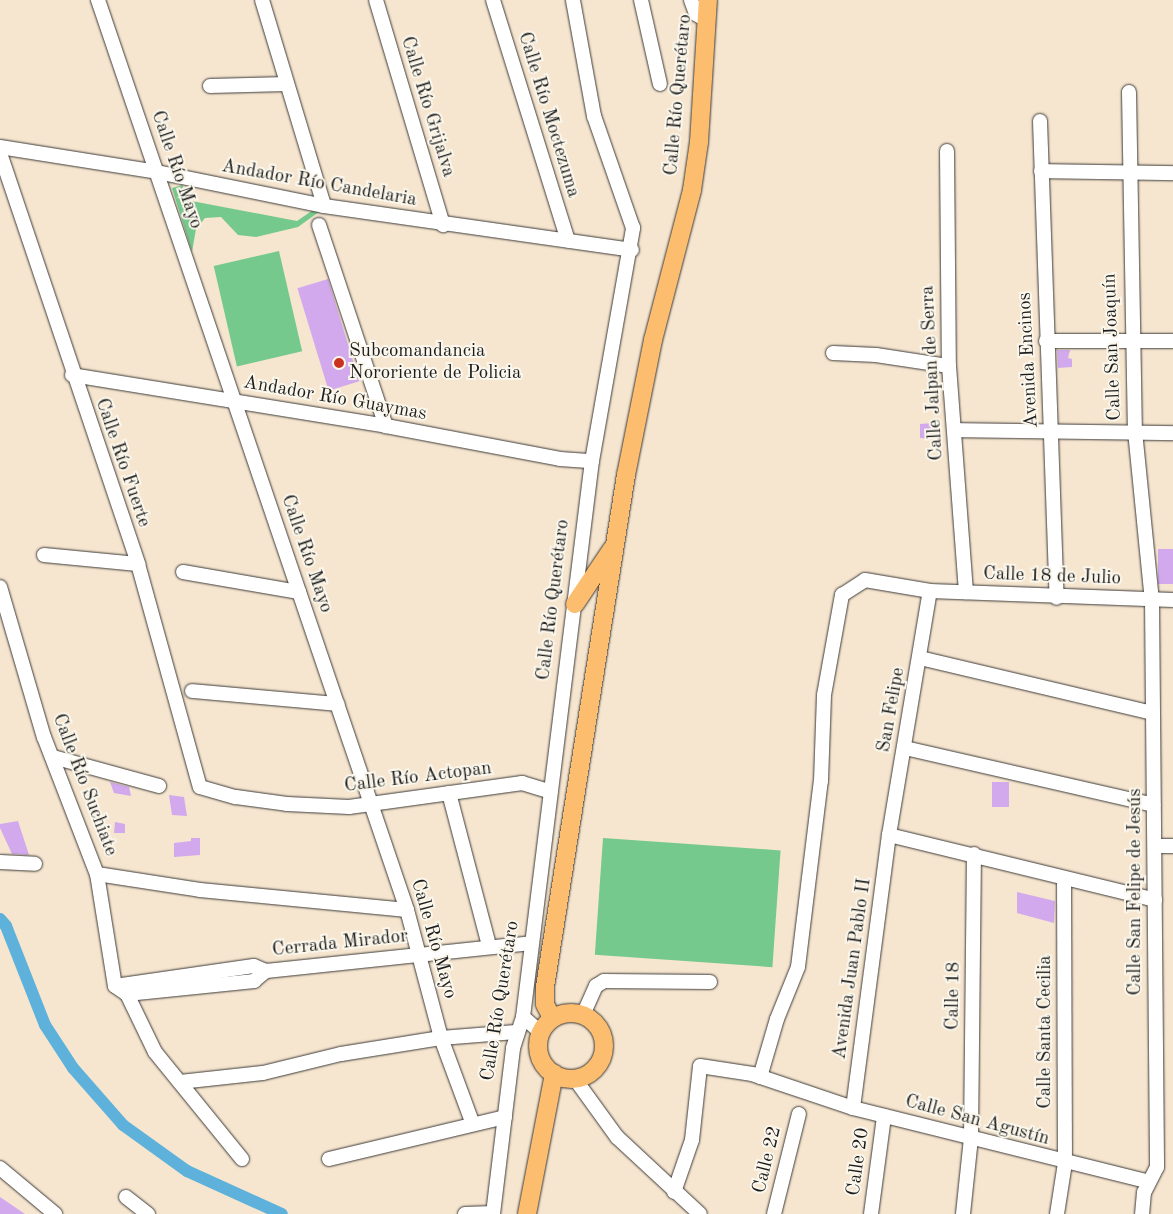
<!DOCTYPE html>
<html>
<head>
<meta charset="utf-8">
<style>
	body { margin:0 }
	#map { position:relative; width:1173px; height:1214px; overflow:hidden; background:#f6e6d0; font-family:"Old Standard TT",serif }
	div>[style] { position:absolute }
	.green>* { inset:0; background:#76c98c; transform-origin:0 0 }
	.canal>* { height:12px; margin:-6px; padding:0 6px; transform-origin:6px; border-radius:6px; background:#5eb1da }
	.building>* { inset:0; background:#d2a9ed; transform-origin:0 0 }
	.roads { filter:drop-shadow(0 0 1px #3d3a37) drop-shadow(0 0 1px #3d3a37) }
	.minor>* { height:14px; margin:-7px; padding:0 7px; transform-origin:7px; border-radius:7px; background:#fff }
	.major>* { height:18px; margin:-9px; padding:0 9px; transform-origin:9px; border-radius:9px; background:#fcbd6e }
	.major>.ring { margin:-9px; padding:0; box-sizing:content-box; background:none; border:18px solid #fcbd6e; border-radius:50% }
	.dots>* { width:14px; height:14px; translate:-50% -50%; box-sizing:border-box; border:2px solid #fbf7ec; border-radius:50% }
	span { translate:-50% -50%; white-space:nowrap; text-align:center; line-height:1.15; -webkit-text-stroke:4px #fbf7ec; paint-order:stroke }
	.street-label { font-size:19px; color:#1c1c1c }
	.poi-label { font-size:19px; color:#1c1c1c }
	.left { translate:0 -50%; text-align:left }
</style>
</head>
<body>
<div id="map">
	<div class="green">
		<i style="clip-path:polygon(183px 185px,181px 199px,297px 221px,316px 208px,323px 209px,298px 227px,256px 237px,238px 235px,221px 217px,205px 218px,196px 229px,192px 252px,172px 188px)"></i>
		<i style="left:279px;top:251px;width:103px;height:67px;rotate:77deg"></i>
		<i style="left:603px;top:838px;width:178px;height:117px;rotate:4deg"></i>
	</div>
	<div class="canal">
		<i style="left:0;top:919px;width:9px;rotate:49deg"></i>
		<i style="left:6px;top:926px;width:106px;rotate:68.5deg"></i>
		<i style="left:45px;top:1025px;width:51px;rotate:56.9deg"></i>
		<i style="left:73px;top:1068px;width:76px;rotate:48.7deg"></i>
		<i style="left:123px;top:1125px;width:79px;rotate:35.7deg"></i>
		<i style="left:187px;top:1171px;width:104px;rotate:24.4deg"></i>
	</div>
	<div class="building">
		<i style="left:328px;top:279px;width:107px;height:32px;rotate:73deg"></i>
		<i style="clip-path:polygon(1057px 350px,1070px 350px,1068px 358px,1072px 359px,1072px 367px,1058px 368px)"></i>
		<i style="clip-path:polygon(933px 423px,934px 430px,942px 430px,942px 440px,920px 438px,920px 424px)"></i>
		<i style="left:1173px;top:549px;width:35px;height:15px;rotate:90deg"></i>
		<i style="clip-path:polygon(110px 782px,129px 787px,131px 796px,114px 793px)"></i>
		<i style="left:992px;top:782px;width:17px;height:25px"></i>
		<i style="clip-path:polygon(169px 795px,184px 797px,187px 816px,172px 815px)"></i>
		<i style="clip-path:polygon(18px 821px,29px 855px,12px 854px,0 828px,0 824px)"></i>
		<i style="clip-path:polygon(115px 822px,125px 824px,125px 833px,114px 833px)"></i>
		<i style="clip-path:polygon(191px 838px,200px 838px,200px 855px,174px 857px,174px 843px,191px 841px)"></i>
		<i style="clip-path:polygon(1017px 892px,1055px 901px,1054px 923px,1017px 913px)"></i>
		<i style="clip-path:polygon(0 1197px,25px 1214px,0 1214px)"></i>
	</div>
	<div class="roads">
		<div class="minor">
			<i style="left:98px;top:0;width:961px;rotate:71.24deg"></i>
			<i style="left:407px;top:910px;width:132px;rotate:75.1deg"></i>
			<i style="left:441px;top:1038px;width:90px;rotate:69.7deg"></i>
			<i style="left:262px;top:0;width:215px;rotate:73.2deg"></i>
			<i style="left:376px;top:0;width:235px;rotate:73.4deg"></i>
			<i style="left:493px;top:0;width:252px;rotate:72.7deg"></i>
			<i style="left:641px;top:0;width:86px;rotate:77.3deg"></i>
			<i style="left:691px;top:0;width:15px;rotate:70deg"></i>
			<i style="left:696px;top:14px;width:13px;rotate:32deg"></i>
			<i style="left:210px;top:86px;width:77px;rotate:-1.5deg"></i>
			<i style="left:1129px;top:92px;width:339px;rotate:89deg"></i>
			<i style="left:1135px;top:431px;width:170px;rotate:84.3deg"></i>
			<i style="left:1152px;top:600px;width:567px;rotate:89.49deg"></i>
			<i style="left:1157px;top:1167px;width:28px;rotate:117deg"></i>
			<i style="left:1144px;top:1192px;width:22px;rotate:95deg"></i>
			<i style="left:1040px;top:121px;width:477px;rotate:88deg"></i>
			<i style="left:0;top:147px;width:159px;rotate:9deg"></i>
			<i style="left:157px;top:172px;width:170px;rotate:11.5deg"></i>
			<i style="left:324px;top:206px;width:311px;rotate:8.1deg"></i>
			<i style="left:947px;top:151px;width:215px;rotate:89.5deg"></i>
			<i style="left:949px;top:366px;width:227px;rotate:85.7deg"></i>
			<i style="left:0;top:153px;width:434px;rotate:71.4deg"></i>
			<i style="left:138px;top:564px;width:231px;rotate:74.5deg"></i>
			<i style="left:200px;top:787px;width:37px;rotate:16deg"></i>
			<i style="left:236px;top:797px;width:51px;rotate:7.8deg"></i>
			<i style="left:287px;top:804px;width:62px;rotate:2.8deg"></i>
			<i style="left:349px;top:807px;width:175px;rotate:-7.9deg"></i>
			<i style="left:522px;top:783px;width:30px;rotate:17deg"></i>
			<i style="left:1041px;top:171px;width:132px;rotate:0.9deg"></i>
			<i style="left:319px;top:225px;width:212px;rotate:71.6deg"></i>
			<i style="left:1046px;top:341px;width:127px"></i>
			<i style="left:833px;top:353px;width:43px;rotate:2.7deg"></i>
			<i style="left:876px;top:355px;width:74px;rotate:8.6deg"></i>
			<i style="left:72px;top:375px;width:318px;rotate:9.2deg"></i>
			<i style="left:386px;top:426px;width:177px;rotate:10.7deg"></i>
			<i style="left:560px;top:459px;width:32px;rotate:4deg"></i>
			<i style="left:954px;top:430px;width:219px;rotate:0.8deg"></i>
			<i style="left:44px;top:555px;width:94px;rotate:5.5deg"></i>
			<i style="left:183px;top:572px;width:118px;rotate:9.8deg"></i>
			<i style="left:0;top:587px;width:156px;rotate:73.7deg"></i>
			<i style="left:44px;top:737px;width:147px;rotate:68.9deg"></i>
			<i style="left:97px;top:874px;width:113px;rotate:80.9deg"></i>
			<i style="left:115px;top:986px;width:14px;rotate:34deg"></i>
			<i style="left:127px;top:994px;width:64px;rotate:64.2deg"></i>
			<i style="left:155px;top:1052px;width:138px;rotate:50.9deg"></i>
			<i style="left:920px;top:658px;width:239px;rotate:13.3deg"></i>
			<i style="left:192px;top:691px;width:146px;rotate:5.1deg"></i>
			<i style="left:905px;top:748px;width:255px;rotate:12.9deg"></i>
			<i style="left:53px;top:757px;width:110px;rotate:15.3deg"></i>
			<i style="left:449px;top:793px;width:158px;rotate:75.3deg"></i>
			<i style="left:889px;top:835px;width:274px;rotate:13.7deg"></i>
			<i style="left:1155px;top:846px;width:18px"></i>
			<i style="left:0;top:862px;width:35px;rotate:3deg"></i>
			<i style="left:97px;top:874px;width:104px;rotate:8.8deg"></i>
			<i style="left:200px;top:890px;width:208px;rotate:5.5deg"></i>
			<i style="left:115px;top:986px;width:140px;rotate:-8.2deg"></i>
			<i style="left:254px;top:966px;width:13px;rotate:23deg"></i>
			<i style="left:127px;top:994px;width:128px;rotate:-5.8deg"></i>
			<i style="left:254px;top:981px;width:16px;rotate:-40deg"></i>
			<i style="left:266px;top:971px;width:267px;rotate:-6deg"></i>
			<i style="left:583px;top:1015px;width:32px;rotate:-66deg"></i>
			<i style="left:596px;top:986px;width:9px;rotate:-32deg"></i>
			<i style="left:604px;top:981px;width:106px;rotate:0.5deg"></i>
			<i style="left:523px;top:1017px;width:23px;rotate:41deg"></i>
			<i style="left:760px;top:1077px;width:60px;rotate:-73.7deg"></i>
			<i style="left:777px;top:1019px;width:56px;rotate:-68deg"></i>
			<i style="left:798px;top:967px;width:187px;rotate:-83deg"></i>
			<i style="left:821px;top:781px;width:86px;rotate:-88deg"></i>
			<i style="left:824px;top:695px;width:102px;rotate:-79.8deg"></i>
			<i style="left:842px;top:595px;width:27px;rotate:-33deg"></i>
			<i style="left:865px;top:580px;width:66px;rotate:9.6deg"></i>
			<i style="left:930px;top:591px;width:243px;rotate:2.1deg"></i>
			<i style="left:575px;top:1079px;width:72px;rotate:54.1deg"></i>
			<i style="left:617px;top:1137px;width:113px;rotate:42.9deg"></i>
			<i style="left:180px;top:1082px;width:83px;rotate:-6.2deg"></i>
			<i style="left:263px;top:1073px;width:80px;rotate:-13.7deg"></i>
			<i style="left:341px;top:1054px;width:101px;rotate:-9.1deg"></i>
			<i style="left:441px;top:1038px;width:75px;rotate:-4.6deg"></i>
			<i style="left:853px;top:1108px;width:275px;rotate:-82.5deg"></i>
			<i style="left:889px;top:835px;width:247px;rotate:-80.5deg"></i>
			<i style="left:329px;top:1159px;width:181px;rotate:-13.4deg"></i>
			<i style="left:0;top:1168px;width:72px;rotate:39.9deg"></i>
			<i style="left:674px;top:1192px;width:55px;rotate:-70.9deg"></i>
			<i style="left:692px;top:1140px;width:74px;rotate:-83.8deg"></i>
			<i style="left:700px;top:1066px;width:53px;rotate:8.7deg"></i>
			<i style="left:752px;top:1074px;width:107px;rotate:18.6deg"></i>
			<i style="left:853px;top:1108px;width:305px;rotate:14deg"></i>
			<i style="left:126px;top:1197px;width:28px;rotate:38deg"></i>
			<i style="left:465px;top:1214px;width:28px;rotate:-2deg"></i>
			<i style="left:493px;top:1214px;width:167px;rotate:-83.1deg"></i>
			<i style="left:513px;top:1048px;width:33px;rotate:-72deg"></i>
			<i style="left:523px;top:1017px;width:560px;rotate:-82.93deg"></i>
			<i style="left:592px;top:461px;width:237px;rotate:-80deg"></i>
			<i style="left:633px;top:228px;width:119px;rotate:-109.2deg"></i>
			<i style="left:594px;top:116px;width:118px;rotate:-100.3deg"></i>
			<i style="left:774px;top:1214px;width:103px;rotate:-76deg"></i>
			<i style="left:871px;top:1214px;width:99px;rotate:-82.4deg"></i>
			<i style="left:963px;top:1214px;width:76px;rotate:-84deg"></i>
			<i style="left:971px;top:1138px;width:284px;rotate:-89.4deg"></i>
			<i style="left:1057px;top:1214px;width:52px;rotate:-81.1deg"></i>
			<i style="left:1065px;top:1163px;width:284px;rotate:-90.2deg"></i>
		</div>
		<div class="major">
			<i style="left:575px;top:604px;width:66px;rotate:-56.1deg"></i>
			<i class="ring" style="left:538px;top:1013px;width:48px;height:48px"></i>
			<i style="left:552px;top:1018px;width:16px;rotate:-117deg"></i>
			<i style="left:545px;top:1004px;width:17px;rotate:-90deg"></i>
			<i style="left:545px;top:987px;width:518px;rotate:-81.01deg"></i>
			<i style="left:626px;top:475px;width:138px;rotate:-78.7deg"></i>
			<i style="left:653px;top:340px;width:155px;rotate:-75.4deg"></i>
			<i style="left:692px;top:190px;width:49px;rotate:-81.7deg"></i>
			<i style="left:699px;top:142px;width:142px;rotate:-86.4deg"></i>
			<i style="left:527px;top:1214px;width:143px;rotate:-79.1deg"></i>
		</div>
	</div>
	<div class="dots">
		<i style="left:339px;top:363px;background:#c8321e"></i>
	</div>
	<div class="street-label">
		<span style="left:679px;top:95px;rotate:-85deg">Calle Río Querétaro</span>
		<span style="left:427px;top:107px;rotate:73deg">Calle Río Grijalva</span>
		<span style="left:548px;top:115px;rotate:73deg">Calle Río Moctezuma</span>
		<span style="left:176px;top:170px;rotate:71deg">Calle Río Mayo</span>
		<span style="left:319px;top:184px;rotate:10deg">Andador Río Candelaria</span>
		<span style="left:1113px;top:347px;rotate:-92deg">Calle San Joaquín</span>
		<span style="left:1029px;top:360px;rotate:-93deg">Avenida Encinos</span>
		<span style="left:933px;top:373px;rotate:-93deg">Calle Jalpan de Serra</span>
		<span style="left:335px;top:399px;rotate:10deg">Andador Río Guaymas</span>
		<span style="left:122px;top:463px;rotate:71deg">Calle Río Fuerte</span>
		<span style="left:306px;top:554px;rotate:71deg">Calle Río Mayo</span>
		<span style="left:1052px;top:577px;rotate:2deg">Calle 18 de Julio</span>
		<span style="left:554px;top:600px;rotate:-83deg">Calle Río Querétaro</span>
		<span style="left:892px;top:710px;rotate:-80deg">San Felipe</span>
		<span style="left:418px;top:778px;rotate:-7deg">Calle Río Actopan</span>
		<span style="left:84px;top:785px;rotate:69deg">Calle Río Suchiate</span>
		<span style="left:1136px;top:892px;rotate:-90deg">Calle San Felipe de Jesús</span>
		<span style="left:433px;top:939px;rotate:74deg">Calle Río Mayo</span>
		<span style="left:340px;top:944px;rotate:-6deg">Cerrada Mirador</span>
		<span style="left:853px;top:969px;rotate:-82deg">Avenida Juan Pablo II</span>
		<span style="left:954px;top:996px;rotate:-89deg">Calle 18</span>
		<span style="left:501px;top:1001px;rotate:-81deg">Calle Río Querétaro</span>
		<span style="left:1046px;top:1032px;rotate:-90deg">Calle Santa Cecilia</span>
		<span style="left:977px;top:1121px;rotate:15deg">Calle San Agustín</span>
		<span style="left:768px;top:1160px;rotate:-76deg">Calle 22</span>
		<span style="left:859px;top:1162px;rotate:-82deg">Calle 20</span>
	</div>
	<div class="poi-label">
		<span class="left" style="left:349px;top:363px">Subcomandancia<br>Nororiente de Policia</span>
	</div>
</div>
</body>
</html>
